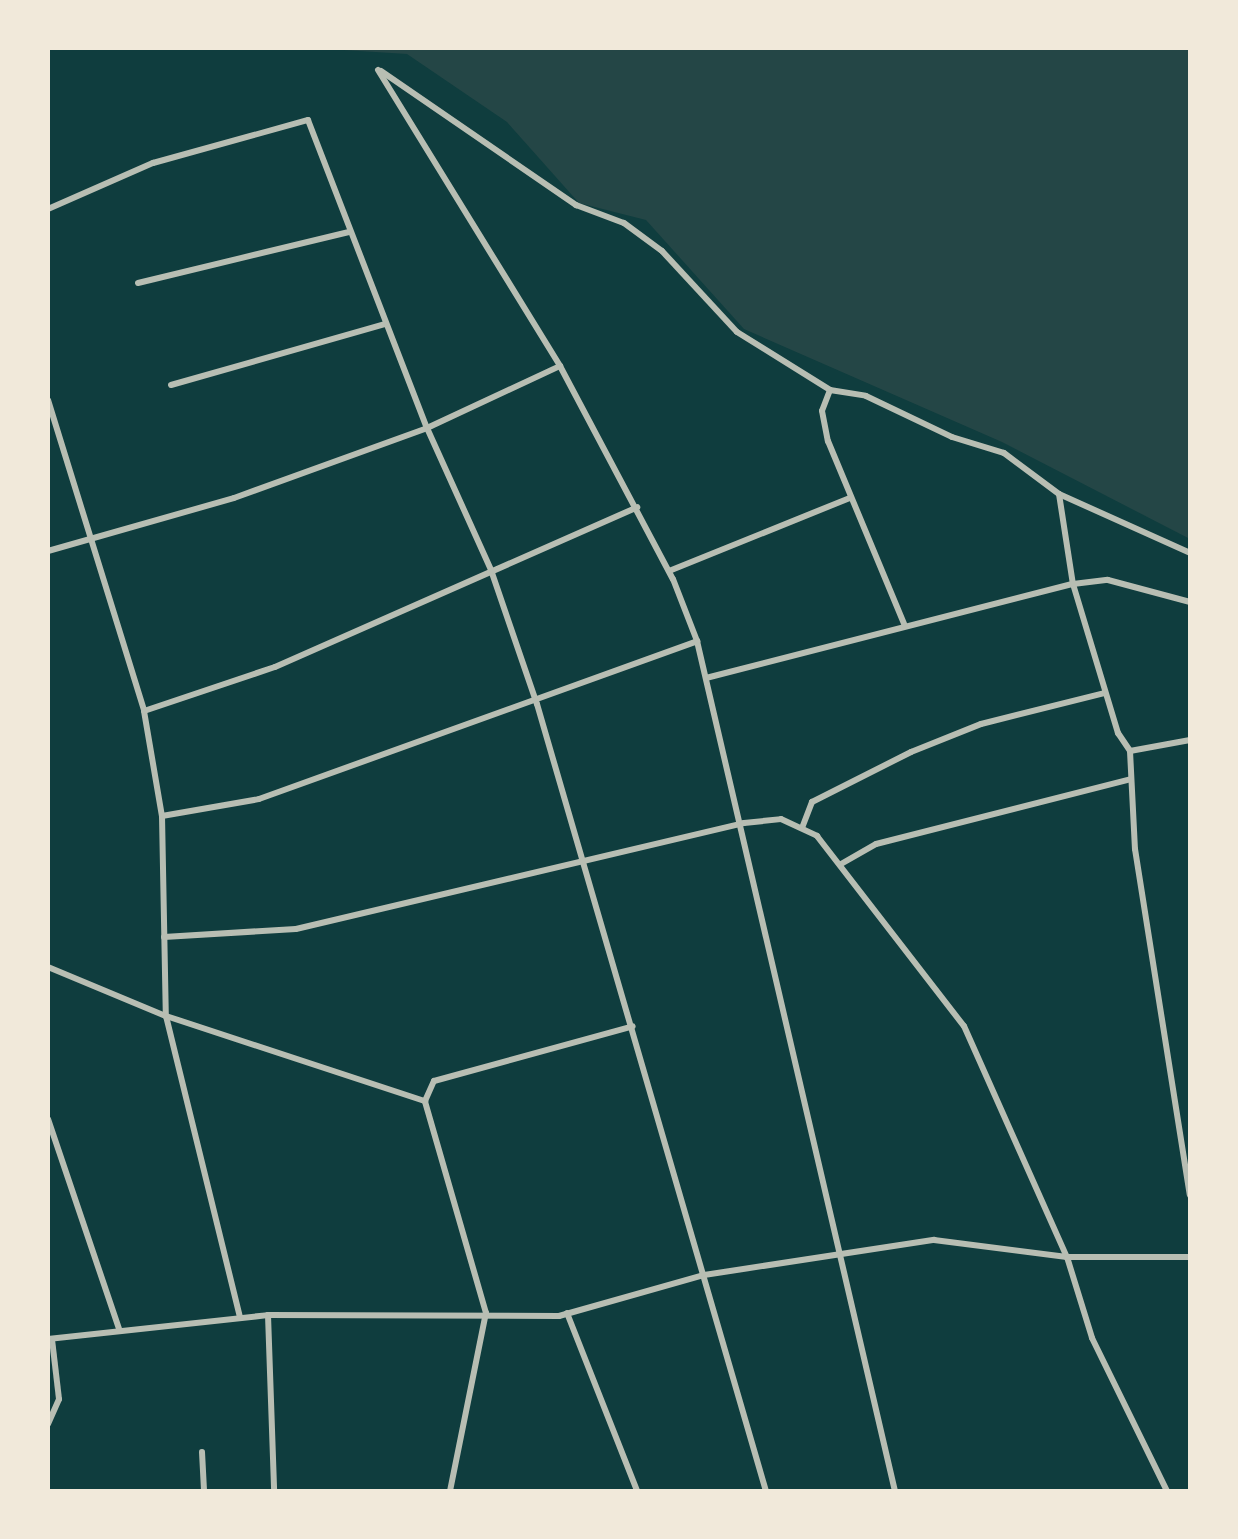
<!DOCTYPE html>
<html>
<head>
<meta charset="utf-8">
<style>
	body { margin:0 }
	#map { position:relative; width:1238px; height:1539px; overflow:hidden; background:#0f3d3e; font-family:"Golos Text",sans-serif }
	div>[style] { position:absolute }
	.green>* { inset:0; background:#244646 }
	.minor>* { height:6px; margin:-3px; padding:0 3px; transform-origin:3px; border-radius:3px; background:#b8beb3 }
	span { translate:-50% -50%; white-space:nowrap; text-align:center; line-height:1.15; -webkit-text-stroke:8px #f1e9da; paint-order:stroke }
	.frame { position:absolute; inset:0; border:50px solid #f1e9da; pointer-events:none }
</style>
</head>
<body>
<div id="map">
	<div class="green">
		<i style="clip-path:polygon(312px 48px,1190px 48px,1190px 539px,1002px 442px,744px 329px,646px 220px,579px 203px,507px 122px,407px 54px)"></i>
	</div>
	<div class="minor">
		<i style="left:378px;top:70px;width:347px;rotate:58.4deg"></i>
		<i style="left:560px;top:366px;width:241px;rotate:62.1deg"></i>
		<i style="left:673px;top:579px;width:66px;rotate:68.8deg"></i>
		<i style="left:697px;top:641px;width:873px;rotate:76.89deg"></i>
		<i style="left:381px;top:71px;width:237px;rotate:34.5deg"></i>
		<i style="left:576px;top:205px;width:51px;rotate:20.6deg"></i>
		<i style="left:624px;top:223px;width:47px;rotate:36.4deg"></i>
		<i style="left:662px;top:251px;width:110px;rotate:47.2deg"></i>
		<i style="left:737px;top:332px;width:110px;rotate:31.9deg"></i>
		<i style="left:830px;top:390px;width:36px;rotate:9deg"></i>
		<i style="left:866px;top:396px;width:95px;rotate:25.5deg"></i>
		<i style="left:952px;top:437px;width:54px;rotate:17.1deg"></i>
		<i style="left:1004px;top:453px;width:69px;rotate:36.7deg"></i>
		<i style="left:1059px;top:494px;width:144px;rotate:24.2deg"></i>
		<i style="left:48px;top:209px;width:115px;rotate:-23.7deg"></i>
		<i style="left:153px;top:163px;width:161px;rotate:-15.5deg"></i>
		<i style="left:308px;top:120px;width:330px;rotate:68.9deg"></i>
		<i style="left:427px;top:428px;width:156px;rotate:65.7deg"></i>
		<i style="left:491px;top:570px;width:142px;rotate:71.1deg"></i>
		<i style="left:537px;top:704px;width:820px;rotate:73.78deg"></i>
		<i style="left:138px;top:283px;width:217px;rotate:-13.6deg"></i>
		<i style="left:171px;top:385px;width:223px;rotate:-15.9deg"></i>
		<i style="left:830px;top:390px;width:22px;rotate:111deg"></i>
		<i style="left:822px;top:411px;width:31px;rotate:79deg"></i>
		<i style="left:828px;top:441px;width:198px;rotate:67.4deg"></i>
		<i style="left:48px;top:400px;width:325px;rotate:72.8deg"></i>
		<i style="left:144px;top:711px;width:107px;rotate:80.3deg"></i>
		<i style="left:162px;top:816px;width:200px;rotate:88.9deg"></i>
		<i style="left:166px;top:1016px;width:311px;rotate:76.2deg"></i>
		<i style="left:1059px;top:494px;width:91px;rotate:81.2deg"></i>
		<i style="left:1073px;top:584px;width:156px;rotate:73.2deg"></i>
		<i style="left:1118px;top:733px;width:22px;rotate:56deg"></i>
		<i style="left:1130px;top:751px;width:98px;rotate:87.1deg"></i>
		<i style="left:1135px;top:849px;width:350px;rotate:81deg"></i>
		<i style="left:48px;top:551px;width:193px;rotate:-15.9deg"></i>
		<i style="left:234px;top:498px;width:205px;rotate:-19.9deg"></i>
		<i style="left:427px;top:428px;width:147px;rotate:-25deg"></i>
		<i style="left:669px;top:571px;width:195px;rotate:-22deg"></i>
		<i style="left:706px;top:678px;width:379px;rotate:-14.4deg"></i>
		<i style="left:1073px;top:584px;width:35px;rotate:-7deg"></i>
		<i style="left:1108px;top:580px;width:85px;rotate:15deg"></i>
		<i style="left:144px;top:711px;width:138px;rotate:-18.6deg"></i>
		<i style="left:275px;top:667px;width:396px;rotate:-23.8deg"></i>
		<i style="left:1130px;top:751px;width:61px;rotate:-10.4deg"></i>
		<i style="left:162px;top:816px;width:98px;rotate:-9.9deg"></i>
		<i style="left:259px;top:799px;width:466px;rotate:-19.8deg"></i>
		<i style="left:802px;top:828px;width:28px;rotate:-69deg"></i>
		<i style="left:812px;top:802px;width:111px;rotate:-26.8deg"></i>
		<i style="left:911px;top:752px;width:75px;rotate:-21.8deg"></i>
		<i style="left:981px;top:724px;width:127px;rotate:-14.1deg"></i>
		<i style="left:841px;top:864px;width:40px;rotate:-29.7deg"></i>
		<i style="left:876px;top:844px;width:263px;rotate:-14.3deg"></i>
		<i style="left:164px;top:937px;width:132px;rotate:-3.5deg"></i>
		<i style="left:296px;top:929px;width:460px;rotate:-13.3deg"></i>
		<i style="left:744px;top:823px;width:37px;rotate:-6deg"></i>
		<i style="left:781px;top:819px;width:40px;rotate:25deg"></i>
		<i style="left:817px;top:836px;width:240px;rotate:52.3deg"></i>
		<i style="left:964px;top:1026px;width:253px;rotate:66deg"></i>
		<i style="left:1067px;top:1257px;width:85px;rotate:72.8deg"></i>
		<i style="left:1092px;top:1338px;width:170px;rotate:63.9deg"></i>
		<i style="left:48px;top:967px;width:128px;rotate:22.6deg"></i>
		<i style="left:166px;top:1016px;width:273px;rotate:18.2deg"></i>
		<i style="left:48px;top:1119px;width:222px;rotate:71.3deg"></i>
		<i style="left:567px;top:1313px;width:191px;rotate:68.5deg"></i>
		<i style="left:268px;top:1315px;width:176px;rotate:88deg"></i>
		<i style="left:48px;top:1339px;width:221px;rotate:-6.2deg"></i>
		<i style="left:268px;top:1315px;width:291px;rotate:0.2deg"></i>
		<i style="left:559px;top:1316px;width:151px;rotate:-15.8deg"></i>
		<i style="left:704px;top:1275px;width:233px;rotate:-8.7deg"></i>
		<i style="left:934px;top:1240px;width:134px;rotate:7.3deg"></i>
		<i style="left:1067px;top:1257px;width:123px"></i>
		<i style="left:48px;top:1424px;width:27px;rotate:-66deg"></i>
		<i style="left:59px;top:1399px;width:60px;rotate:-96.7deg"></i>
		<i style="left:202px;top:1452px;width:39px;rotate:87deg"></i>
		<i style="left:450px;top:1491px;width:182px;rotate:-78.6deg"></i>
		<i style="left:486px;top:1313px;width:221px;rotate:-106.1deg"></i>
		<i style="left:425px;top:1101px;width:22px;rotate:-66deg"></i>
		<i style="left:434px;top:1081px;width:206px;rotate:-15.4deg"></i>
	</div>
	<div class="frame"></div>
</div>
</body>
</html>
